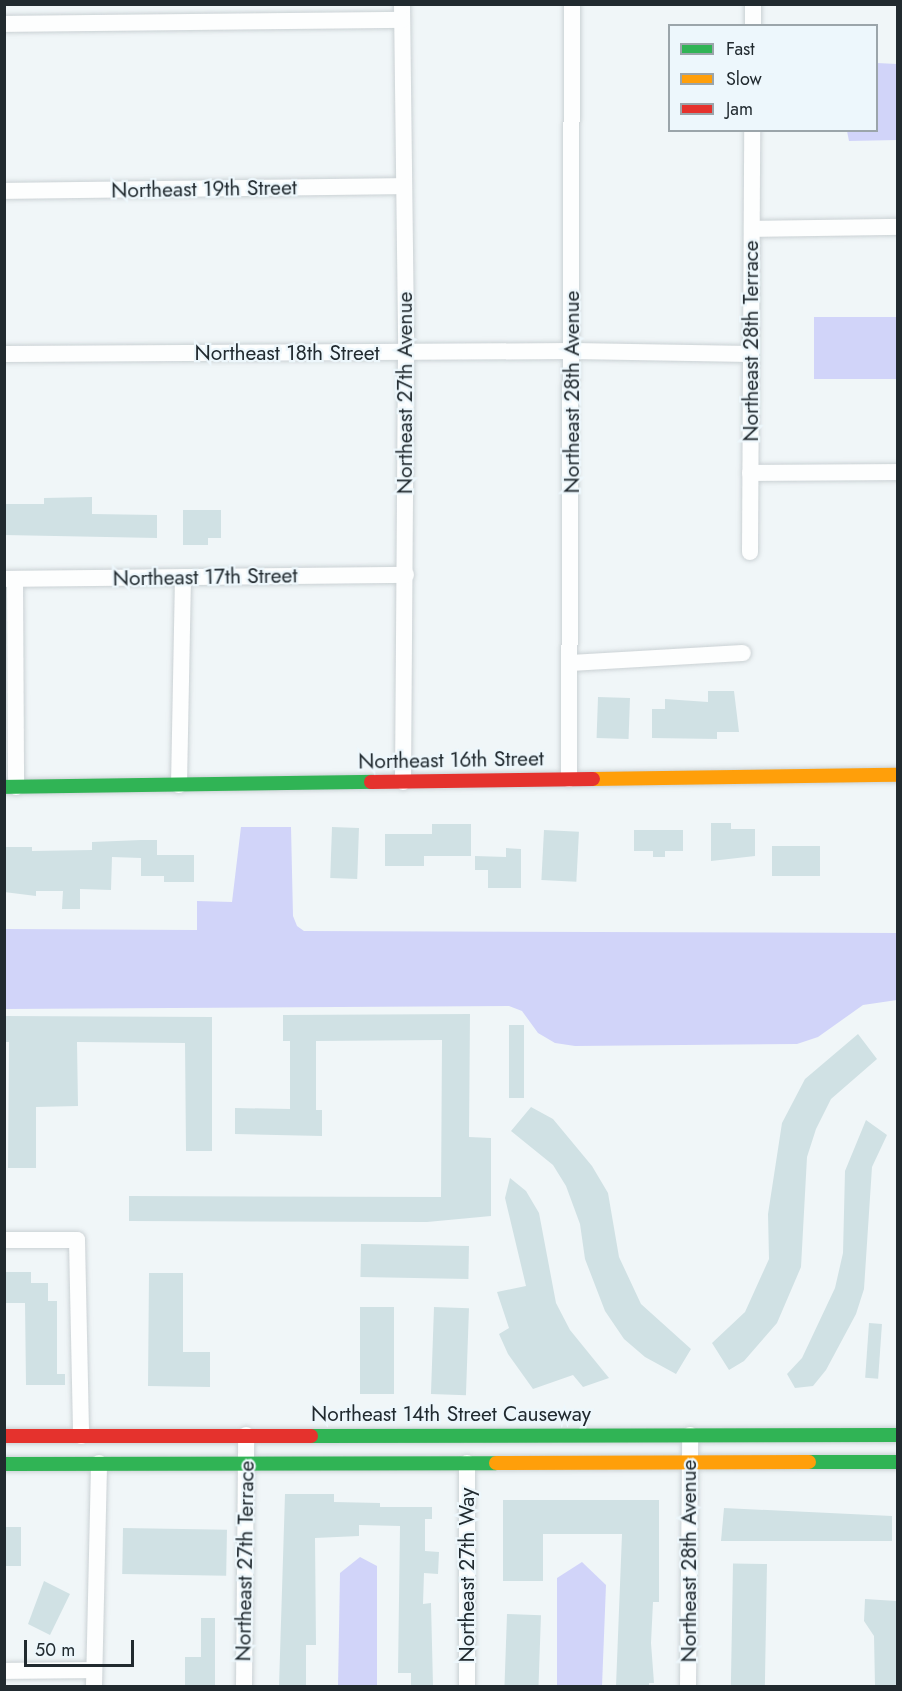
<!DOCTYPE html>
<html>
<head>
<meta charset="utf-8">
<style>
	body { margin:0 }
	#map { position:relative; width:902px; height:1691px; overflow:hidden; background:#f0f6f8; font-family:Jost,sans-serif }
	div>[style] { position:absolute }
	.water>* { inset:0; background:#d1d4f9; transform-origin:0 0 }
	.building>* { inset:0; background:#d0e1e4; transform-origin:0 0 }
	.roads { filter:drop-shadow(0 0 2px #cad1d4) drop-shadow(0 0 2px #cad1d4) }
	.street>* { height:16px; margin:-8px; padding:0 8px; transform-origin:8px; border-radius:8px; background:#fdfefe }
	.fast>* { height:14px; margin:-7px; padding:0 7px; transform-origin:7px; border-radius:7px; background:#30b455 }
	.slow>* { height:14px; margin:-7px; padding:0 7px; transform-origin:7px; border-radius:7px; background:#ff9f0a }
	.jam>* { height:14px; margin:-7px; padding:0 7px; transform-origin:7px; border-radius:7px; background:#e5322d }
	span { translate:-50% -50%; white-space:nowrap; text-align:center; line-height:1.15; -webkit-text-stroke:4.5px #edf7fc; paint-order:stroke }
	.street-label { font-size:21px; color:#212a2f }
	.frame { position:absolute; inset:0; border:6px solid #212a2f; pointer-events:none }
	.legend { position:absolute; left:668px; top:24px; width:210px; height:108px; box-sizing:border-box; background:#edf7fc; border:2px solid #9ba5aa; margin:0; padding:8px 10px; list-style:none; font-size:18px; color:#212a2f }
	.legend li { display:flex; align-items:center; gap:12px; height:30px }
	.legend b { width:30px; border:2px solid #9ba5aa }
	.scale { position:absolute; left:24px; top:1640px; width:110px; height:27px; box-sizing:border-box; border:3px solid #212a2f; border-top:0; padding-left:8px; font-size:18px; line-height:21px; white-space:nowrap; color:#212a2f; -webkit-text-stroke:4px #edf7fc; paint-order:stroke }
</style>
</head>
<body>
<div id="map">
	<div class="water">
		<i style="clip-path:polygon(877px 63px,897px 64px,897px 140px,849px 141px,847px 131px,876px 130px)"></i>
		<i style="left:814px;top:317px;width:83px;height:62px"></i>
		<i style="clip-path:polygon(241px 827px,291px 827px,293px 916px,297px 926px,304px 931px,897px 933px,897px 1000px,863px 1005px,818px 1037px,797px 1044px,575px 1046px,555px 1043px,538px 1033px,522px 1011px,509px 1006px,5px 1009px,5px 929px,197px 930px,197px 901px,232px 902px)"></i>
		<i style="clip-path:polygon(360px 1557px,377px 1566px,377px 1686px,338px 1686px,340px 1573px)"></i>
		<i style="clip-path:polygon(582px 1562px,606px 1585px,602px 1686px,557px 1686px,557px 1578px)"></i>
	</div>
	<div class="building">
		<i style="clip-path:polygon(92px 497px,92px 514px,157px 515px,157px 538px,4px 535px,4px 504px,44px 504px,44px 498px)"></i>
		<i style="clip-path:polygon(183px 510px,221px 510px,221px 538px,208px 538px,208px 545px,183px 545px)"></i>
		<i style="clip-path:polygon(708px 691px,734px 691px,739px 732px,717px 732px,717px 739px,652px 738px,652px 709px,665px 709px,665px 699px,708px 702px)"></i>
		<i style="left:598px;top:697px;width:32px;height:41px;rotate:2deg"></i>
		<i style="clip-path:polygon(711px 823px,731px 823px,731px 829px,755px 829px,755px 856px,711px 861px)"></i>
		<i style="clip-path:polygon(432px 824px,471px 824px,471px 856px,424px 856px,424px 866px,385px 866px,385px 834px,432px 834px)"></i>
		<i style="left:332px;top:827px;width:27px;height:51px;rotate:2deg"></i>
		<i style="left:544px;top:830px;width:35px;height:50px;rotate:3deg"></i>
		<i style="clip-path:polygon(634px 830px,683px 830px,683px 851px,665px 851px,665px 857px,653px 857px,653px 851px,634px 851px)"></i>
		<i style="clip-path:polygon(141px 840px,157px 840px,157px 855px,194px 855px,194px 882px,164px 882px,164px 876px,141px 876px,141px 858px,112px 857px,111px 890px,80px 889px,80px 909px,62px 909px,63px 891px,36px 891px,36px 896px,4px 892px,4px 847px,32px 847px,32px 851px,92px 850px,92px 842px)"></i>
		<i style="left:772px;top:846px;width:48px;height:30px"></i>
		<i style="clip-path:polygon(506px 848px,521px 849px,521px 888px,488px 888px,488px 870px,475px 870px,475px 856px,506px 857px)"></i>
		<i style="clip-path:polygon(470px 1014px,469px 1137px,491px 1138px,491px 1216px,427px 1222px,129px 1221px,129px 1196px,441px 1197px,442px 1040px,316px 1041px,316px 1110px,322px 1110px,322px 1136px,235px 1134px,235px 1108px,290px 1109px,290px 1041px,283px 1041px,283px 1015px)"></i>
		<i style="clip-path:polygon(4px 1016px,212px 1017px,212px 1151px,186px 1151px,185px 1043px,77px 1042px,78px 1106px,36px 1107px,36px 1168px,8px 1168px,9px 1042px,4px 1042px)"></i>
		<i style="left:509px;top:1025px;width:15px;height:73px"></i>
		<i style="clip-path:polygon(858px 1034px,877px 1059px,831px 1099px,816px 1129px,807px 1157px,801px 1267px,777px 1323px,744px 1361px,729px 1370px,712px 1343px,745px 1312px,769px 1259px,768px 1214px,782px 1123px,805px 1079px)"></i>
		<i style="clip-path:polygon(531px 1107px,553px 1119px,592px 1166px,608px 1193px,619px 1257px,641px 1304px,691px 1349px,676px 1374px,645px 1357px,624px 1339px,605px 1311px,585px 1259px,580px 1224px,566px 1186px,553px 1165px,511px 1131px)"></i>
		<i style="clip-path:polygon(866px 1120px,887px 1135px,872px 1167px,864px 1289px,856px 1314px,826px 1370px,813px 1386px,795px 1388px,787px 1374px,802px 1358px,835px 1288px,843px 1253px,845px 1171px)"></i>
		<i style="clip-path:polygon(510px 1178px,526px 1191px,539px 1213px,556px 1303px,570px 1330px,609px 1378px,583px 1387px,573px 1375px,533px 1389px,508px 1354px,499px 1334px,509px 1328px,497px 1292px,526px 1286px,505px 1198px)"></i>
		<i style="left:361px;top:1244px;width:108px;height:33px;rotate:1deg"></i>
		<i style="clip-path:polygon(4px 1272px,31px 1272px,31px 1283px,48px 1283px,48px 1301px,57px 1301px,57px 1374px,65px 1374px,65px 1385px,26px 1385px,25px 1303px,4px 1303px)"></i>
		<i style="clip-path:polygon(149px 1273px,183px 1273px,183px 1352px,210px 1352px,210px 1387px,148px 1386px)"></i>
		<i style="left:360px;top:1307px;width:34px;height:87px"></i>
		<i style="left:434px;top:1307px;width:35px;height:87px;rotate:2deg"></i>
		<i style="left:869px;top:1323px;width:13px;height:55px;rotate:4deg"></i>
		<i style="clip-path:polygon(285px 1494px,334px 1494px,334px 1502px,380px 1503px,380px 1507px,432px 1507px,432px 1519px,425px 1519px,425px 1551px,439px 1552px,438px 1574px,424px 1573px,423px 1604px,431px 1603px,433px 1686px,411px 1686px,411px 1673px,398px 1673px,400px 1526px,359px 1525px,359px 1536px,315px 1538px,316px 1645px,306px 1645px,306px 1686px,279px 1686px)"></i>
		<i style="clip-path:polygon(503px 1500px,659px 1500px,659px 1602px,653px 1602px,651px 1643px,654px 1683px,649px 1683px,649px 1686px,616px 1686px,622px 1534px,543px 1534px,543px 1581px,503px 1581px)"></i>
		<i style="clip-path:polygon(724px 1508px,892px 1516px,892px 1541px,721px 1541px)"></i>
		<i style="left:4px;top:1527px;width:17px;height:39px"></i>
		<i style="left:123px;top:1528px;width:104px;height:46px;rotate:1deg"></i>
		<i style="left:767px;top:1564px;width:122px;height:34px;rotate:91deg"></i>
		<i style="clip-path:polygon(44px 1581px,70px 1594px,50px 1635px,28px 1624px)"></i>
		<i style="clip-path:polygon(865px 1599px,896px 1601px,897px 1686px,875px 1686px,874px 1636px,864px 1621px)"></i>
		<i style="left:507px;top:1614px;width:34px;height:72px;rotate:2deg"></i>
		<i style="clip-path:polygon(201px 1618px,215px 1618px,215px 1686px,185px 1686px,185px 1657px,201px 1657px)"></i>
	</div>
	<div class="roads">
		<div class="street">
			<i style="left:402px;top:4px;width:348px;rotate:89.3deg"></i>
			<i style="left:406px;top:352px;width:430px;rotate:90.4deg"></i>
			<i style="left:4px;top:24px;width:398px;rotate:-0.6deg"></i>
			<i style="left:753px;top:26px;width:22px;rotate:-90deg"></i>
			<i style="left:4px;top:191px;width:400px;rotate:-0.7deg"></i>
			<i style="left:752px;top:229px;width:146px;rotate:-0.8deg"></i>
			<i style="left:4px;top:354px;width:569px;rotate:-0.3deg"></i>
			<i style="left:573px;top:351px;width:177px;rotate:1deg"></i>
			<i style="left:750px;top:473px;width:148px;rotate:-0.4deg"></i>
			<i style="left:750px;top:552px;width:422px;rotate:-89.7deg"></i>
			<i style="left:4px;top:579px;width:402px;rotate:-0.6deg"></i>
			<i style="left:15px;top:579px;width:208px;rotate:89.7deg"></i>
			<i style="left:570px;top:663px;width:173px;rotate:-3.3deg"></i>
			<i style="left:569px;top:779px;width:775px;rotate:-89.78deg"></i>
			<i style="left:179px;top:785px;width:208px;rotate:-88.9deg"></i>
			<i style="left:4px;top:1240px;width:73px"></i>
			<i style="left:77px;top:1240px;width:196px;rotate:88.8deg"></i>
			<i style="left:4px;top:1671px;width:90px;rotate:-0.6deg"></i>
			<i style="left:94px;top:1686px;width:223px;rotate:-88.7deg"></i>
			<i style="left:244px;top:1686px;width:251px;rotate:-89.5deg"></i>
			<i style="left:467px;top:1686px;width:223px;rotate:-90deg"></i>
			<i style="left:688px;top:1686px;width:251px;rotate:-89.5deg"></i>
		</div>
		<div class="fast">
			<i style="left:4px;top:787px;width:367px;rotate:-0.8deg"></i>
			<i style="left:311px;top:1436px;width:587px;rotate:-0.1deg"></i>
			<i style="left:809px;top:1462px;width:89px"></i>
			<i style="left:4px;top:1464px;width:492px;rotate:-0.1deg"></i>
		</div>
		<div class="slow">
			<i style="left:593px;top:779px;width:305px;rotate:-0.8deg"></i>
			<i style="left:496px;top:1463px;width:313px;rotate:-0.2deg"></i>
		</div>
		<div class="jam">
			<i style="left:371px;top:782px;width:222px;rotate:-0.8deg"></i>
			<i style="left:4px;top:1436px;width:307px"></i>
		</div>
	</div>
	<div class="street-label">
		<span style="left:204px;top:189px;rotate:-1deg">Northeast 19th Street</span>
		<span style="left:751px;top:341px;rotate:-90deg">Northeast 28th Terrace</span>
		<span style="left:287px;top:353px">Northeast 18th Street</span>
		<span style="left:572px;top:392px;rotate:-90deg">Northeast 28th Avenue</span>
		<span style="left:405px;top:393px;rotate:-90deg">Northeast 27th Avenue</span>
		<span style="left:205px;top:577px;rotate:-1deg">Northeast 17th Street</span>
		<span style="left:451px;top:760px;rotate:-1deg">Northeast 16th Street</span>
		<span style="left:451px;top:1414px">Northeast 14th Street Causeway</span>
		<span style="left:245px;top:1561px;rotate:-89deg">Northeast 27th Terrace</span>
		<span style="left:689px;top:1561px;rotate:-90deg">Northeast 28th Avenue</span>
		<span style="left:467px;top:1575px;rotate:-90deg">Northeast 27th Way</span>
	</div>
	<div class="frame"></div>
	<ul class="legend">
	<li><b style="height:8px;background:#30b455"></b>Fast</li>
	<li><b style="height:8px;background:#ff9f0a"></b>Slow</li>
	<li><b style="height:8px;background:#e5322d"></b>Jam</li>
	</ul>
	<div class="scale">50 m</div>
</div>
</body>
</html>
